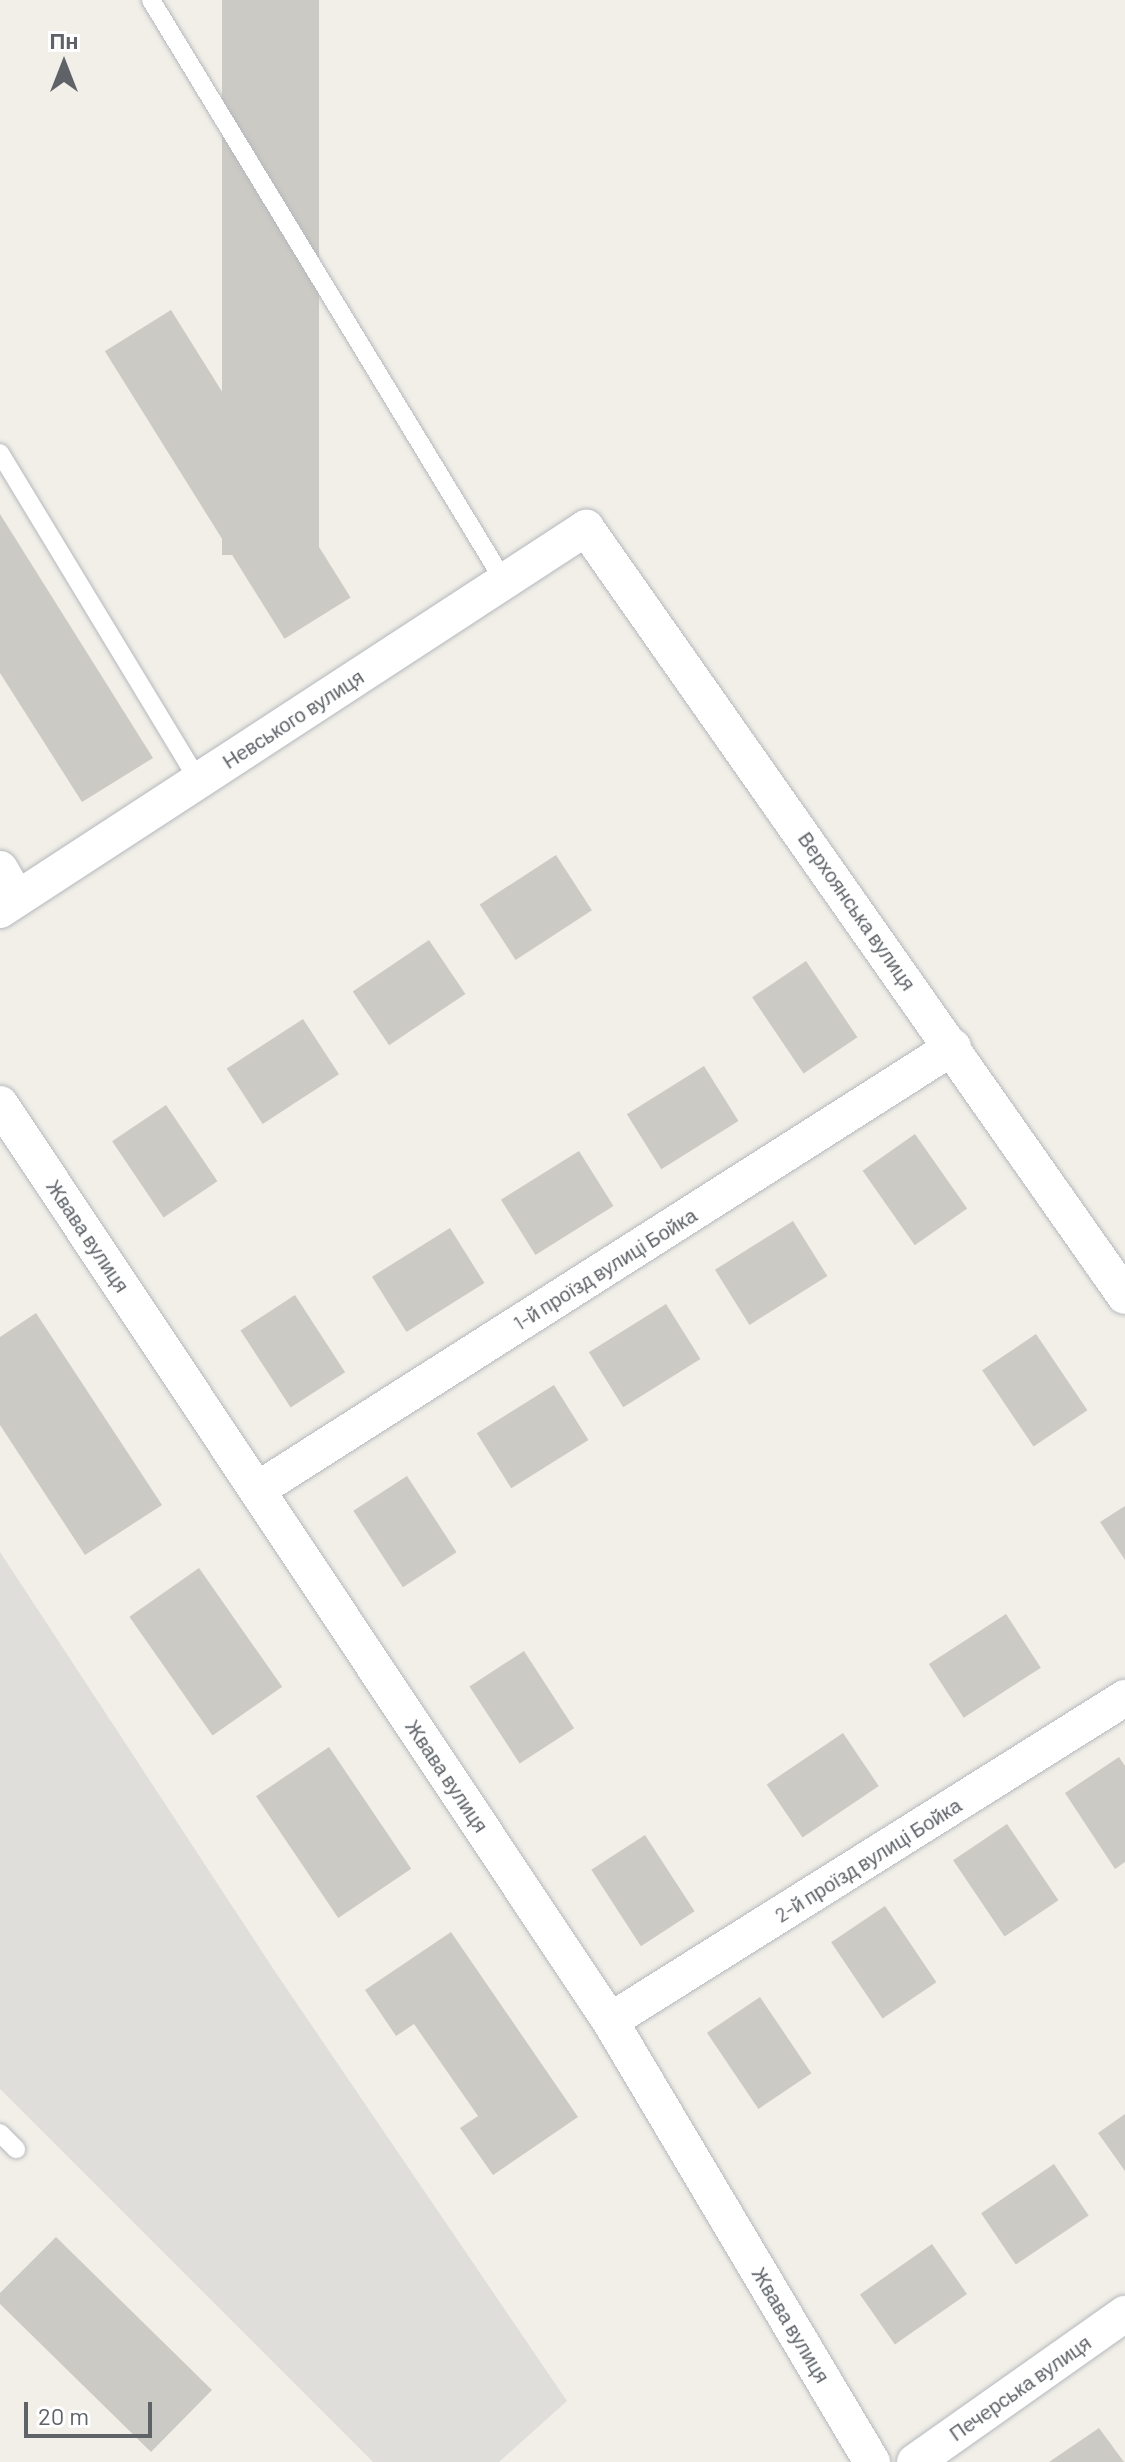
<!DOCTYPE html>
<html>
<head>
<meta charset="utf-8">
<style>
	body { margin:0 }
	#map { position:relative; width:1125px; height:2462px; overflow:hidden; background:#f1efe8; font-family:Barlow,sans-serif }
	div>[style] { position:absolute }
	.industrial>* { inset:0; background:#e0deda }
	.building>* { inset:0; background:#cccac5; transform-origin:0 0 }
	.roads { filter:drop-shadow(0 0 2px #b5b8bc) drop-shadow(0 0 2px #b5b8bc) }
	.service>* { height:18px; margin:-9px; padding:0 9px; transform-origin:9px; border-radius:9px; background:#fff }
	.minor>* { height:36px; margin:-18px; padding:0 18px; transform-origin:18px; border-radius:18px; background:#fff }
	span { translate:-50% -50%; white-space:nowrap; text-align:center; line-height:1.15; -webkit-text-stroke:8px #fff; paint-order:stroke }
	.street-label { font-size:20px; color:#5f6368 }
	.north { position:absolute; left:24px; top:24px; width:80px; height:80px; -webkit-text-stroke:6px #fff; paint-order:stroke; rotate:0deg; font-size:22px; font-weight:700; line-height:32px; text-align:center; color:#5f6368 }
	.north::after { content:''; display:block; margin:auto; width:28px; height:36px; background:#5f6368; clip-path:polygon(50% 0,100% 100%,50% 72%,0 100%) }
	.scale { position:absolute; left:24px; top:2402px; width:128px; height:36px; box-sizing:border-box; border:4px solid #5f6368; border-top:0; padding-left:10px; font-size:24px; line-height:28px; white-space:nowrap; color:#5f6368; -webkit-text-stroke:6px #fff; paint-order:stroke }
</style>
</head>
<body>
<div id="map">
	<div class="industrial">
		<i style="clip-path:polygon(0 1552px,274px 1970px,567px 2401px,499px 2462px,373px 2462px,0 2089px)"></i>
	</div>
	<div class="building">
		<i style="left:222px;top:0;width:97px;height:555px"></i>
		<i style="left:171px;top:310px;width:339px;height:78px;rotate:58deg"></i>
		<i style="clip-path:polygon(0 514px,153px 758px,82px 802px,0 673px)"></i>
		<i style="left:556px;top:855px;width:66px;height:91px;rotate:57deg"></i>
		<i style="left:429px;top:940px;width:65px;height:92px;rotate:56deg"></i>
		<i style="left:806px;top:961px;width:92px;height:65px;rotate:56deg"></i>
		<i style="left:303px;top:1019px;width:66px;height:91px;rotate:57deg"></i>
		<i style="left:704px;top:1066px;width:65px;height:91px;rotate:58deg"></i>
		<i style="left:166px;top:1105px;width:92px;height:65px;rotate:56deg"></i>
		<i style="left:915px;top:1134px;width:91px;height:64px;rotate:55deg"></i>
		<i style="left:579px;top:1151px;width:65px;height:92px;rotate:58deg"></i>
		<i style="left:793px;top:1221px;width:65px;height:92px;rotate:58deg"></i>
		<i style="left:450px;top:1228px;width:65px;height:92px;rotate:58deg"></i>
		<i style="left:295px;top:1295px;width:92px;height:65px;rotate:57deg"></i>
		<i style="left:666px;top:1304px;width:65px;height:91px;rotate:58deg"></i>
		<i style="clip-path:polygon(36px 1313px,162px 1505px,85px 1555px,0 1425px,0 1337px)"></i>
		<i style="left:1036px;top:1334px;width:92px;height:65px;rotate:56deg"></i>
		<i style="left:554px;top:1385px;width:65px;height:91px;rotate:58deg"></i>
		<i style="left:407px;top:1476px;width:91px;height:64px;rotate:57deg"></i>
		<i style="clip-path:polygon(1125px 1506px,1125px 1560px,1100px 1522px)"></i>
		<i style="left:199px;top:1568px;width:145px;height:85px;rotate:55deg"></i>
		<i style="left:1006px;top:1614px;width:64px;height:92px;rotate:57deg"></i>
		<i style="left:524px;top:1651px;width:92px;height:65px;rotate:57deg"></i>
		<i style="left:843px;top:1733px;width:64px;height:92px;rotate:56deg"></i>
		<i style="left:329px;top:1747px;width:147px;height:88px;rotate:56deg"></i>
		<i style="clip-path:polygon(1119px 1757px,1125px 1766px,1125px 1862px,1115px 1869px,1065px 1793px)"></i>
		<i style="left:1007px;top:1824px;width:92px;height:65px;rotate:56deg"></i>
		<i style="left:645px;top:1835px;width:91px;height:64px;rotate:57deg"></i>
		<i style="left:885px;top:1906px;width:92px;height:65px;rotate:56deg"></i>
		<i style="clip-path:polygon(451px 1932px,578px 2117px,493px 2175px,460px 2128px,478px 2116px,414px 2024px,396px 2036px,365px 1990px)"></i>
		<i style="left:760px;top:1997px;width:92px;height:64px;rotate:56deg"></i>
		<i style="clip-path:polygon(1125px 2114px,1125px 2171px,1098px 2133px)"></i>
		<i style="left:1054px;top:2164px;width:62px;height:88px;rotate:56deg"></i>
		<i style="clip-path:polygon(56px 2237px,212px 2390px,151px 2452px,0 2304px,0 2293px)"></i>
		<i style="left:932px;top:2244px;width:61px;height:88px;rotate:55deg"></i>
		<i style="clip-path:polygon(1099px 2428px,1124px 2462px,1049px 2462px)"></i>
	</div>
	<div class="roads">
		<div class="service">
			<i style="left:151px;top:0;width:680px;rotate:58.72deg"></i>
			<i style="left:0;top:453px;width:382px;rotate:58.8deg"></i>
			<i style="left:0;top:2133px;width:23px;rotate:45deg"></i>
		</div>
		<div class="minor">
			<i style="left:0;top:869px;width:34px;rotate:60deg"></i>
			<i style="left:0;top:910px;width:700px;rotate:-33.1deg"></i>
			<i style="left:586px;top:528px;width:938px;rotate:54.94deg"></i>
			<i style="left:0;top:1104px;width:1101px;rotate:56.37deg"></i>
			<i style="left:610px;top:2021px;width:513px;rotate:59.29deg"></i>
			<i style="left:257px;top:1490px;width:825px;rotate:-32.48deg"></i>
			<i style="left:610px;top:2021px;width:608px;rotate:-32.1deg"></i>
			<i style="left:915px;top:2462px;width:257px;rotate:-35.2deg"></i>
		</div>
	</div>
	<div class="street-label">
		<span style="left:293px;top:719px;rotate:-33deg">Невського вулиця</span>
		<span style="left:857px;top:911px;rotate:55deg">Верхоянська вулиця</span>
		<span style="left:88px;top:1236px;rotate:56deg">Жвава вулиця</span>
		<span style="left:605px;top:1269px;rotate:-32deg">1-й проїзд вулиці Бойка</span>
		<span style="left:447px;top:1776px;rotate:56deg">Жвава вулиця</span>
		<span style="left:868px;top:1860px;rotate:-32deg">2-й проїзд вулиці Бойка</span>
		<span style="left:791px;top:2325px;rotate:59deg">Жвава вулиця</span>
		<span style="left:1020px;top:2388px;rotate:-35deg">Печерська вулиця</span>
	</div>
	<div class="north">Пн</div>
	<div class="scale">20 m</div>
</div>
</body>
</html>
